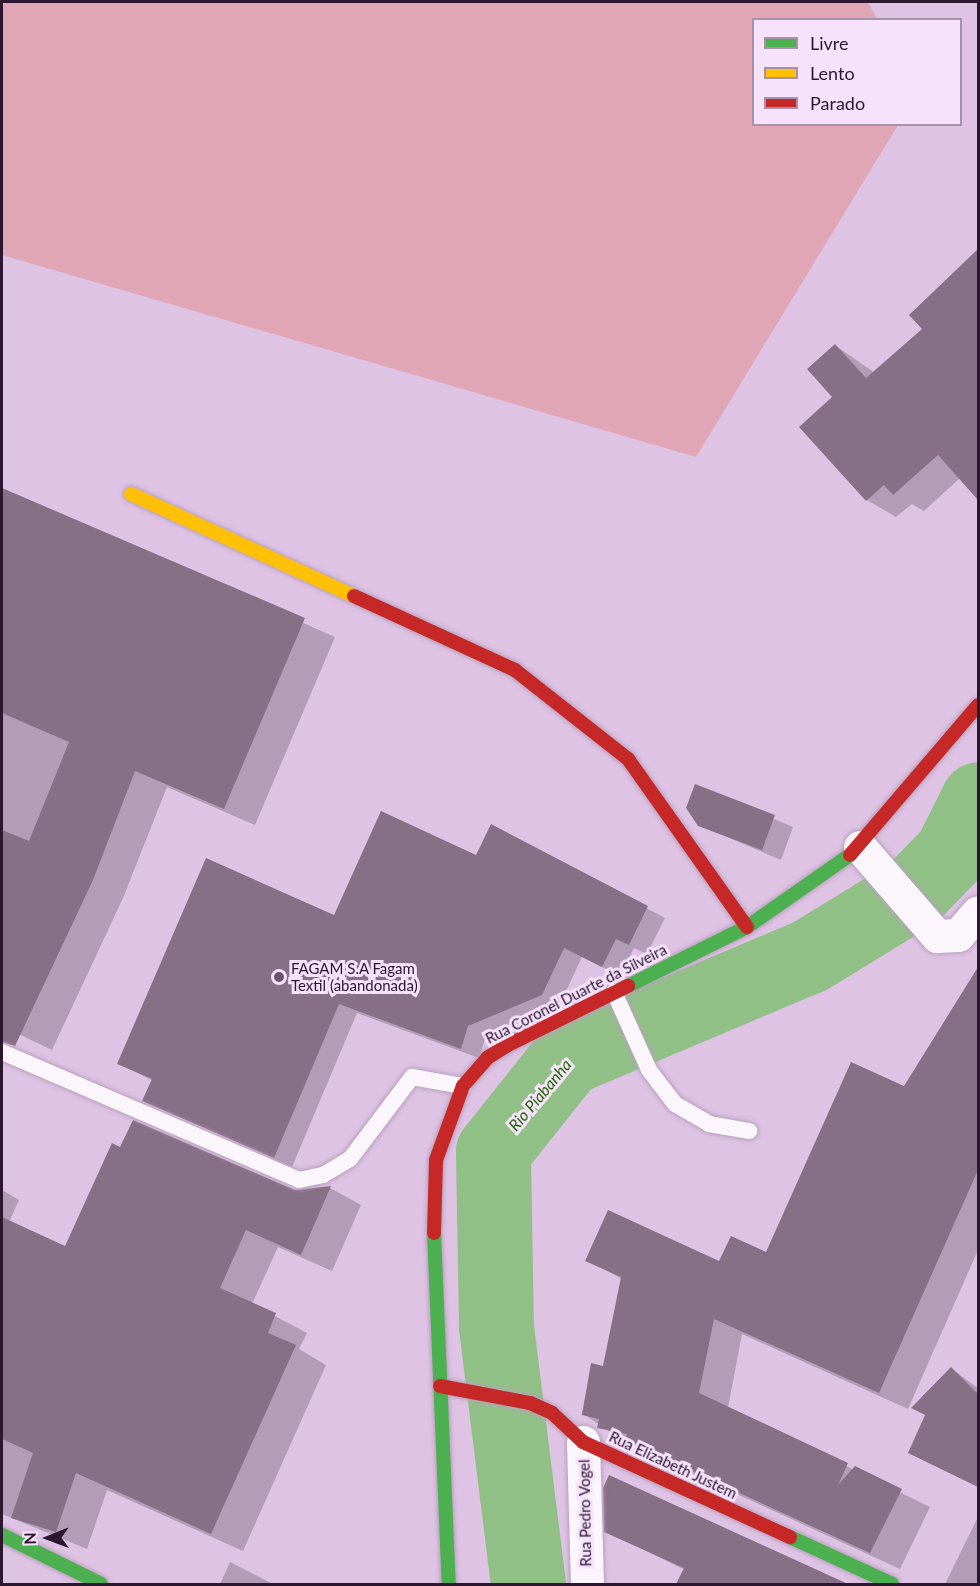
<!DOCTYPE html>
<html>
<head>
<meta charset="utf-8">
<style>
	body { margin:0 }
	#map { position:relative; width:980px; height:1586px; overflow:hidden; background:#dfc3e5; font-family:Lato,sans-serif }
	div>[style] { position:absolute }
	.green>* { inset:0; background:#e0a6b5 }
	.shadow>* { inset:0; background:#0003 }
	.river>* { height:75px; margin:-37.5px; padding:0 37.5px; transform-origin:37.5px; border-radius:37.5px; background:#91c086 }
	.building>* { inset:0; background:#876f87 }
	.roads { filter:drop-shadow(0 0 2px #b8a1bc) drop-shadow(0 0 2px #b8a1bc) }
	.lane>* { height:16px; margin:-8px; padding:0 8px; transform-origin:8px; border-radius:8px; background:#faf6fb }
	.street>* { height:33px; margin:-16.5px; padding:0 16.5px; transform-origin:16.5px; border-radius:16.5px; background:#faf6fb }
	.fast>* { height:14px; margin:-7px; padding:0 7px; transform-origin:7px; border-radius:7px; background:#4caf50 }
	.slow>* { height:14px; margin:-7px; padding:0 7px; transform-origin:7px; border-radius:7px; background:#ffc107 }
	.jam>* { height:14px; margin:-7px; padding:0 7px; transform-origin:7px; border-radius:7px; background:#c62828 }
	.dots>* { width:16px; height:16px; translate:-50% -50%; box-sizing:border-box; border:3px solid #f7e2fc; border-radius:50% }
	span { translate:-50% -50%; white-space:nowrap; text-align:center; line-height:1.15; -webkit-text-stroke:6px #f7e2fc; paint-order:stroke }
	.poi-label { font-size:15px; color:#2b172f }
	.left { translate:0 -50%; text-align:left }
	.street-label { font-size:15px; color:#2b172f }
	.water-label { font-size:16px; color:#1f6902; font-style:italic }
	.frame { position:absolute; inset:0; border:3px solid #2b172f; pointer-events:none }
	.legend { position:absolute; left:752px; top:18px; width:210px; height:108px; box-sizing:border-box; background:#f7e2fc; border:2px solid #a591aa; margin:0; padding:8px 10px; list-style:none; font-size:18px; color:#2b172f }
	.legend li { display:flex; align-items:center; gap:12px; height:30px }
	.legend b { width:30px; border:2px solid #a591aa }
	.north { position:absolute; left:18px; top:1508px; width:60px; height:60px; -webkit-text-stroke:4px #f7e2fc; paint-order:stroke; rotate:269deg; font-size:16px; font-weight:700; line-height:24px; text-align:center; color:#2b172f }
	.north::after { content:''; display:block; margin:auto; width:21px; height:27px; background:#2b172f; clip-path:polygon(50% 0,100% 100%,50% 72%,0 100%) }
</style>
</head>
<body>
<div id="map">
	<div class="green">
		<i style="clip-path:polygon(2px 2px,868px 2px,877px 19px,754px 20px,754px 124px,898px 125px,696px 457px,2px 255px)"></i>
	</div>
	<div class="shadow">
		<i style="clip-path:polygon(978px 251px,978px 495px,960px 478px,924px 511px,912px 504px,896px 517px,867px 500px,834px 397px,836px 346px,875px 373px,924px 329px,911px 315px)"></i>
		<i style="clip-path:polygon(2px 490px,335px 637px,255px 825px,167px 787px,123px 898px,52px 1050px,2px 1026px,2px 947px,24px 898px,2px 889px)"></i>
		<i style="clip-path:polygon(695px 786px,793px 827px,781px 860px,699px 825px)"></i>
		<i style="clip-path:polygon(492px 826px,665px 918px,647px 954px,634px 948px,620px 976px,582px 957px,559px 1006px,486px 1036px,479px 1058px,357px 1013px,292px 1167px,144px 1100px,153px 1081px,119px 1063px,335px 917px,477px 857px)"></i>
		<i style="clip-path:polygon(966px 990px,978px 998px,978px 1250px,908px 1409px,742px 1334px,728px 1408px,930px 1507px,900px 1569px,630px 1445px,582px 1413px,592px 1365px,604px 1367px,622px 1279px,587px 1260px,720px 1263px,766px 1254px,905px 1087px)"></i>
		<i style="clip-path:polygon(121px 1149px,295px 1191px,330px 1188px,361px 1205px,332px 1271px,278px 1247px,252px 1304px,307px 1333px,299px 1349px,326px 1365px,243px 1551px,107px 1490px,87px 1549px,2px 1514px,2px 1190px,19px 1200px,9px 1222px,66px 1248px)"></i>
		<i style="clip-path:polygon(952px 1369px,978px 1388px,978px 1457px,959px 1478px)"></i>
		<i style="clip-path:polygon(610px 1477px,838px 1584px,678px 1584px,685px 1570px,606px 1531px)"></i>
		<i style="clip-path:polygon(978px 1517px,978px 1584px,945px 1584px)"></i>
		<i style="clip-path:polygon(230px 1562px,273px 1584px,220px 1584px)"></i>
	</div>
	<div class="river">
		<i style="left:528px;top:1584px;width:260px;rotate:-97.1deg"></i>
		<i style="left:496px;top:1326px;width:175px;rotate:-91deg"></i>
		<i style="left:493px;top:1151px;width:119px;rotate:-51.5deg"></i>
		<i style="left:567px;top:1058px;width:263px;rotate:-22.9deg"></i>
		<i style="left:809px;top:956px;width:121px;rotate:-31.5deg"></i>
		<i style="left:912px;top:893px;width:56px;rotate:-45.7deg"></i>
		<i style="left:951px;top:853px;width:60px;rotate:-63.4deg"></i>
	</div>
	<div class="building">
		<i style="clip-path:polygon(978px 249px,978px 500px,938px 455px,893px 495px,884px 485px,866px 501px,799px 427px,832px 397px,807px 369px,835px 344px,866px 378px,922px 329px,909px 315px)"></i>
		<i style="clip-path:polygon(2px 488px,305px 618px,224px 809px,135px 771px,93px 880px,15px 1046px,2px 1042px,2px 830px,29px 841px,69px 742px,2px 713px)"></i>
		<i style="clip-path:polygon(695px 784px,775px 815px,762px 850px,698px 826px,686px 808px)"></i>
		<i style="clip-path:polygon(381px 811px,476px 855px,491px 824px,648px 906px,629px 945px,616px 939px,602px 967px,564px 948px,542px 995px,468px 1026px,461px 1049px,339px 1004px,274px 1158px,142px 1101px,152px 1079px,117px 1064px,206px 858px,334px 915px)"></i>
		<i style="clip-path:polygon(978px 967px,978px 1170px,879px 1393px,714px 1319px,699px 1393px,848px 1463px,838px 1485px,855px 1466px,902px 1489px,870px 1553px,624px 1440px,627px 1434px,597px 1428px,599px 1419px,582px 1415px,591px 1363px,603px 1366px,621px 1277px,585px 1261px,608px 1210px,719px 1261px,731px 1236px,766px 1252px,851px 1062px,904px 1086px)"></i>
		<i style="clip-path:polygon(133px 1120px,295px 1190px,331px 1186px,301px 1255px,246px 1230px,220px 1288px,276px 1313px,268px 1333px,296px 1345px,211px 1534px,76px 1473px,56px 1532px,11px 1518px,33px 1453px,2px 1439px,2px 1217px,65px 1246px,112px 1143px,120px 1147px)"></i>
		<i style="clip-path:polygon(951px 1367px,978px 1394px,978px 1487px,908px 1453px,925px 1415px,911px 1408px)"></i>
		<i style="clip-path:polygon(609px 1475px,848px 1584px,676px 1584px,684px 1568px,604px 1532px,603px 1488px)"></i>
	</div>
	<div class="roads">
		<div class="lane">
			<i style="left:614px;top:992px;width:85px;rotate:65.8deg"></i>
			<i style="left:649px;top:1070px;width:43px;rotate:52.6deg"></i>
			<i style="left:675px;top:1104px;width:39px;rotate:30deg"></i>
			<i style="left:709px;top:1124px;width:41px;rotate:9.9deg"></i>
			<i style="left:2px;top:1052px;width:323px;rotate:23.3deg"></i>
			<i style="left:299px;top:1180px;width:25px;rotate:-12deg"></i>
			<i style="left:323px;top:1175px;width:31px;rotate:-31deg"></i>
			<i style="left:350px;top:1159px;width:103px;rotate:-52.9deg"></i>
			<i style="left:412px;top:1077px;width:52px;rotate:10deg"></i>
		</div>
		<div class="street">
			<i style="left:860px;top:847px;width:118px;rotate:49.1deg"></i>
			<i style="left:937px;top:936px;width:21px;rotate:-3deg"></i>
			<i style="left:958px;top:935px;width:30px;rotate:-49deg"></i>
			<i style="left:583px;top:1442px;width:142px;rotate:88.4deg"></i>
		</div>
		<div class="fast">
			<i style="left:628px;top:986px;width:133px;rotate:-26.4deg"></i>
			<i style="left:747px;top:927px;width:126px;rotate:-35deg"></i>
			<i style="left:434px;top:1233px;width:351px;rotate:87.6deg"></i>
			<i style="left:2px;top:1535px;width:110px;rotate:26.3deg"></i>
			<i style="left:790px;top:1537px;width:112px;rotate:24.7deg"></i>
		</div>
		<div class="slow">
			<i style="left:131px;top:494px;width:245px;rotate:24.6deg"></i>
		</div>
		<div class="jam">
			<i style="left:354px;top:596px;width:177px;rotate:24.7deg"></i>
			<i style="left:515px;top:670px;width:144px;rotate:38.2deg"></i>
			<i style="left:628px;top:759px;width:206px;rotate:54.7deg"></i>
			<i style="left:850px;top:855px;width:197px;rotate:-49.5deg"></i>
			<i style="left:434px;top:1233px;width:73px;rotate:-88.4deg"></i>
			<i style="left:436px;top:1160px;width:79px;rotate:-70deg"></i>
			<i style="left:463px;top:1086px;width:37px;rotate:-49deg"></i>
			<i style="left:487px;top:1058px;width:25px;rotate:-32deg"></i>
			<i style="left:508px;top:1045px;width:134px;rotate:-26.2deg"></i>
			<i style="left:440px;top:1386px;width:92px;rotate:10.7deg"></i>
			<i style="left:530px;top:1403px;width:24px;rotate:24deg"></i>
			<i style="left:552px;top:1413px;width:42px;rotate:43.1deg"></i>
			<i style="left:583px;top:1442px;width:228px;rotate:24.7deg"></i>
		</div>
	</div>
	<div class="dots">
		<i style="left:279px;top:977px;background:#6a536f"></i>
	</div>
	<div class="poi-label">
		<span class="left" style="left:291px;top:977px">FAGAM S.A Fagam<br>Textil (abandonada)</span>
	</div>
	<div class="street-label">
		<span style="left:576px;top:994px;rotate:-27deg">Rua Coronel Duarte da Silveira</span>
		<span style="left:673px;top:1465px;rotate:25deg">Rua Elizabeth Justem</span>
		<span style="left:585px;top:1513px;rotate:-91deg">Rua Pedro Vogel</span>
	</div>
	<div class="water-label">
		<span style="left:540px;top:1095px;rotate:-50deg">Rio Piabanha</span>
	</div>
	<div class="frame"></div>
	<ul class="legend">
	<li><b style="height:8px;background:#4caf50"></b>Livre</li>
	<li><b style="height:8px;background:#ffc107"></b>Lento</li>
	<li><b style="height:8px;background:#c62828"></b>Parado</li>
	</ul>
	<div class="north">N</div>
</div>
</body>
</html>
